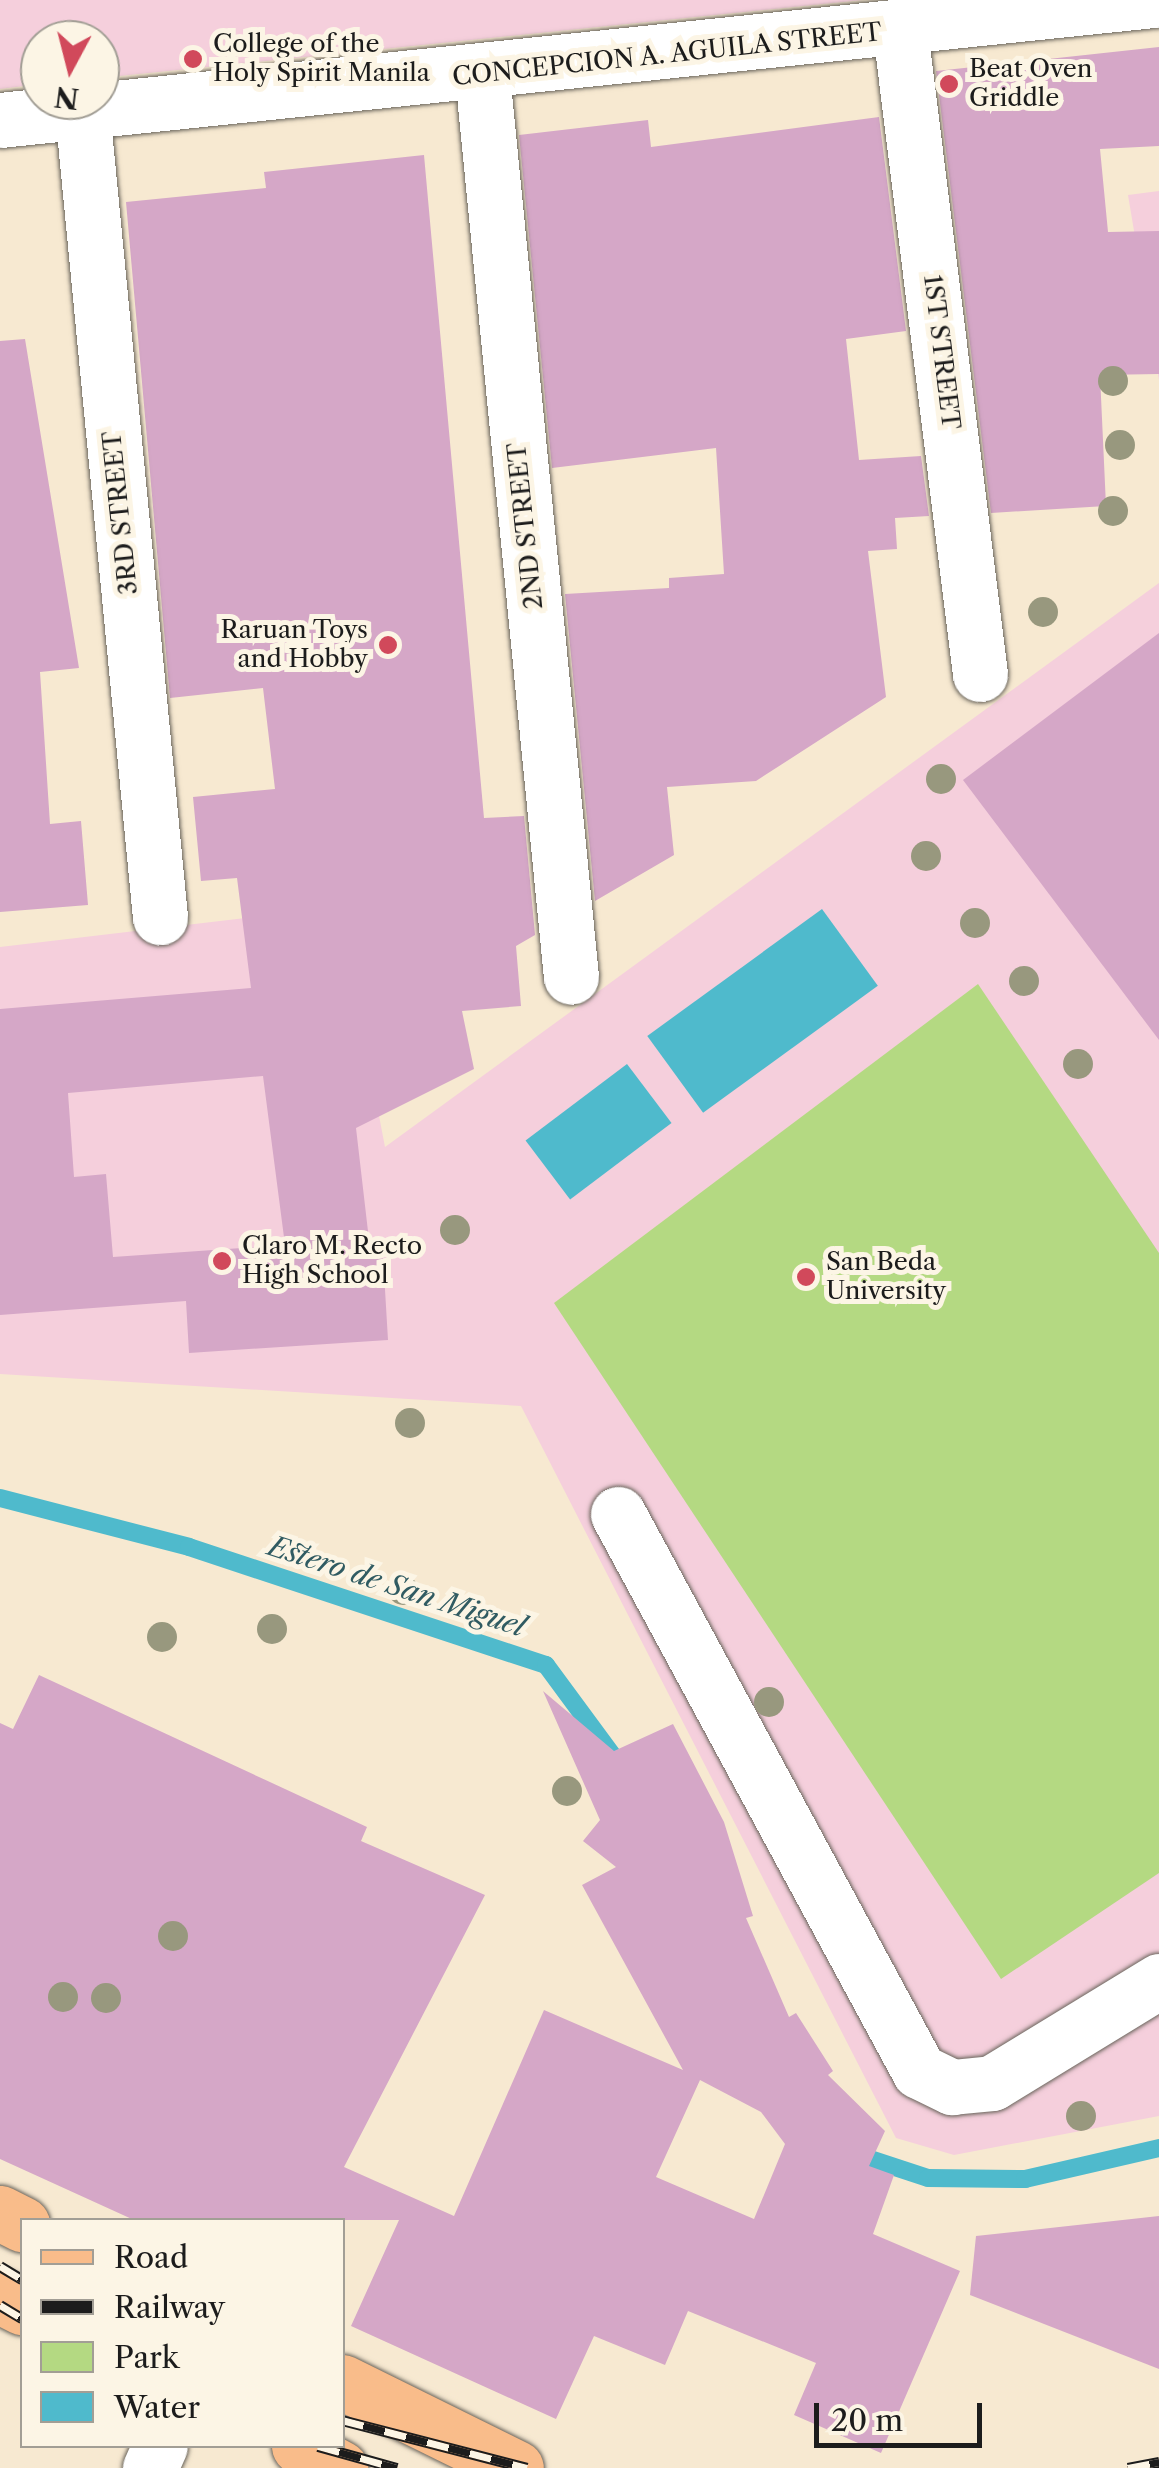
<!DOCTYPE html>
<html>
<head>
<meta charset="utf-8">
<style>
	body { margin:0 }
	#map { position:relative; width:1159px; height:2468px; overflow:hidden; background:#f7e9d1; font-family:"Libre Caslon Text",serif }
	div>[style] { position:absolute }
	.built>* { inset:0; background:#f5cfdc }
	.green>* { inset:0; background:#b4d982 }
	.water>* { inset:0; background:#4fbacc; transform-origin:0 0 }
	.stream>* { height:18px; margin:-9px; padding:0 9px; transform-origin:9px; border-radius:9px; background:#4fbacc }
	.building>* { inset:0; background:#d5a7c7 }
	.roads { filter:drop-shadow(0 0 2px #69645b) drop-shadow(0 0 2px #69645b) }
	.minor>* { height:55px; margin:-27.5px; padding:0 27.5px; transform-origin:27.5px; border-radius:27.5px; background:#fff }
	.major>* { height:55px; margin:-27.5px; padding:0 27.5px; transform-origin:27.5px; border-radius:27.5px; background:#f9bc8a }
	.rail>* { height:11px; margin-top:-5.5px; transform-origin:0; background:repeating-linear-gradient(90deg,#fcf5e5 0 22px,#1c1c1c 0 44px); box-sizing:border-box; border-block:2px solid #1c1c1c }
	.trees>* { width:30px; height:30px; margin:-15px; border-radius:50%; background:#98987e }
	.dots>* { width:28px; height:28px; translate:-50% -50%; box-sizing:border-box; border:5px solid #fcf5e5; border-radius:50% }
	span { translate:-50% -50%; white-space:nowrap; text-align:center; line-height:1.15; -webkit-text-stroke:10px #fcf5e5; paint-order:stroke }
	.poi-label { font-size:25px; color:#1c1c1c }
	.left { translate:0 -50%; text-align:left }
	.right { translate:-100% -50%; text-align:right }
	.street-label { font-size:25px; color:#1c1c1c }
	.water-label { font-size:28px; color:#305b62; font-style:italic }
	.legend { position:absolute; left:20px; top:2218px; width:325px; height:230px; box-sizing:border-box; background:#fcf5e5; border:2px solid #a29e95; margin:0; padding:12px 18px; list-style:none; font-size:30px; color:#1c1c1c }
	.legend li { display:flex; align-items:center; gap:20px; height:50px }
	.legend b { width:50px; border:2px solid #a29e95 }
	.north { position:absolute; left:20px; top:20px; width:100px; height:100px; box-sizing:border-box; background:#fcf5e5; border:2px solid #a29e95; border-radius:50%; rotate:187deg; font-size:28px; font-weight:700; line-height:40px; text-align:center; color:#1c1c1c }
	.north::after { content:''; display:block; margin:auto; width:35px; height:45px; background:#d1495b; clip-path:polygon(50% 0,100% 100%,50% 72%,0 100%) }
	.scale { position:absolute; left:814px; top:2403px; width:168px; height:45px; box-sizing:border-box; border:5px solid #1c1c1c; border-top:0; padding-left:12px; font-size:30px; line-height:35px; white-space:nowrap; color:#1c1c1c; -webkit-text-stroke:8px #fcf5e5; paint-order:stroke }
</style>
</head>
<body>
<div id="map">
	<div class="built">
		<i style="clip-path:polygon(0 0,863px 0,100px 78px,100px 40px,40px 40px,40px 84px,0 89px)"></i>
		<i style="clip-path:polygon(1159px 191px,1159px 380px,1128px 195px)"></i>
		<i style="clip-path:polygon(1159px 583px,1159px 2116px,954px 2155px,896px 2138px,521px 1406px,0 1374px,0 947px,339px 907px,385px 1147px)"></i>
	</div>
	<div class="green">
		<i style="clip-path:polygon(978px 984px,1159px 1253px,1159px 1873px,1001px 1979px,554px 1303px)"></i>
	</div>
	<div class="water">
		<i style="left:822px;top:909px;width:95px;height:216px;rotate:54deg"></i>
		<i style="left:627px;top:1064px;width:74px;height:127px;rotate:53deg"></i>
	</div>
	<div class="stream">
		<i style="left:0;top:1498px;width:195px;rotate:14.5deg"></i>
		<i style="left:189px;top:1547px;width:376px;rotate:18.3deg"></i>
		<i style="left:546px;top:1665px;width:118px;rotate:53.6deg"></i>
		<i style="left:852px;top:2153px;width:80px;rotate:18.2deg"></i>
		<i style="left:928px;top:2178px;width:97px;rotate:0.6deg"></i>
		<i style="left:1025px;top:2179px;width:138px;rotate:-13deg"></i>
	</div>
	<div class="building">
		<i style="clip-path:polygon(1159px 47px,1159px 146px,1100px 149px,1108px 232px,1159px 231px,1159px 374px,1100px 375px,1106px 506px,991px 513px,936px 71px)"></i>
		<i style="clip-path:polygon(879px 117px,906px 331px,846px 339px,859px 460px,921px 456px,929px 516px,895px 518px,897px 549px,868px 551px,886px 697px,756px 781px,667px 787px,674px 855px,595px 901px,565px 594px,669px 588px,669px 578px,724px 574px,716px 448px,552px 468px,519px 135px,648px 120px,651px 147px)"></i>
		<i style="clip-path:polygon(evenodd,424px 155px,484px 818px,524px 816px,535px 935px,516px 946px,521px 1006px,462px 1011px,474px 1069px,356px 1128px,369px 1240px,382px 1239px,388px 1340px,189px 1353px,186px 1301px,0 1315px,0 1009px,251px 988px,237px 878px,201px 881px,193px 797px,275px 789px,263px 688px,170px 698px,126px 202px,266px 188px,264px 172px,424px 155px,263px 1076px,285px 1245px,113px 1257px,106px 1174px,74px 1177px,68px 1093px,263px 1076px)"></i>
		<i style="clip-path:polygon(25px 339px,79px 668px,40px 672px,50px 824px,81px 821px,88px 905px,0 912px,0 341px)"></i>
		<i style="clip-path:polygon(1159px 633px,1159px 1040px,963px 780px)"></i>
		<i style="clip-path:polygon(evenodd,39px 1675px,367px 1827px,361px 1841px,485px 1895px,344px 2167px,454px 2216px,544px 2010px,683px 2070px,582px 1885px,616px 1867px,583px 1841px,600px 1820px,543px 1691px,614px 1751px,673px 1724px,724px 1822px,753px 1916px,746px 1918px,789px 2017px,796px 2013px,833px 2071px,828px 2075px,885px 2131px,869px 2166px,894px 2175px,873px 2234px,960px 2271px,881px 2453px,794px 2415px,816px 2363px,688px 2311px,665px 2365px,594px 2336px,556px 2419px,351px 2326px,399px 2220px,134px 2220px,0 2159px,0 1723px,13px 1729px,39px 1675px,700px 2080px,761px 2112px,785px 2144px,754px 2219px,656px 2177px,700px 2080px)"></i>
		<i style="clip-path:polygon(1159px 2216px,1159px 2369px,970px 2295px,976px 2236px)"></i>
	</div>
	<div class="roads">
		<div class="minor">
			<i style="left:900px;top:31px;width:648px;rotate:82.91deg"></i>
			<i style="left:482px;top:74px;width:907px;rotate:84.37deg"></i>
			<i style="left:82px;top:110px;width:811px;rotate:84.48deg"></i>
			<i style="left:0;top:120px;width:1160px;rotate:-5.94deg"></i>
			<i style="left:618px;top:1514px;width:633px;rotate:61.61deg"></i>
			<i style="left:919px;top:2071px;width:37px;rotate:26deg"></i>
			<i style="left:952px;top:2087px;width:40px;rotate:-5.7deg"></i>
			<i style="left:992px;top:2083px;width:196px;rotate:-31.4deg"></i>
			<i style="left:150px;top:2468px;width:24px;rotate:-66deg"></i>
		</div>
		<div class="major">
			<i style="left:0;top:2213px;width:25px;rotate:27deg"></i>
			<i style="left:0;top:2296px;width:25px;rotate:27deg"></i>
			<i style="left:342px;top:2382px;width:194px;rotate:26.3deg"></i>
			<i style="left:299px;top:2446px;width:47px;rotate:28.2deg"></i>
		</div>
	</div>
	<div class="rail">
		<i style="left:0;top:2266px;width:26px;rotate:31deg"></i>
		<i style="left:0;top:2305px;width:26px;rotate:31deg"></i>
		<i style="left:342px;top:2420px;width:191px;rotate:14.5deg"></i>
		<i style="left:318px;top:2446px;width:82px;rotate:15.6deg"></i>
		<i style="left:1128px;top:2468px;width:32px;rotate:-11deg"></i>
	</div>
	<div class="trees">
		<i style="left:1113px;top:381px"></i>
		<i style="left:1120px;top:445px"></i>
		<i style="left:1113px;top:511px"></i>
		<i style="left:1043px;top:612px"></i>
		<i style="left:941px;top:779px"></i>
		<i style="left:926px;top:856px"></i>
		<i style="left:975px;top:923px"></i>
		<i style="left:1024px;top:981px"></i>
		<i style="left:1078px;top:1064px"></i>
		<i style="left:455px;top:1230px"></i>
		<i style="left:410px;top:1423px"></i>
		<i style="left:403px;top:1590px"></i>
		<i style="left:272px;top:1629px"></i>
		<i style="left:162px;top:1637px"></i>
		<i style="left:769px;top:1702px"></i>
		<i style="left:567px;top:1791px"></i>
		<i style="left:173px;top:1936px"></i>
		<i style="left:63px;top:1997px"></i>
		<i style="left:106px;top:1998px"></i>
		<i style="left:1081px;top:2116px"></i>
	</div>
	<div class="dots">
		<i style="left:193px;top:59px;background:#d1495b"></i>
		<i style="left:949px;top:84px;background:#d1495b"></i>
		<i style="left:388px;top:645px;background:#d1495b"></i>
		<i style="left:222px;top:1261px;background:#d1495b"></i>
		<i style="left:806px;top:1277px;background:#d1495b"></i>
	</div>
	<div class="poi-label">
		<span class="left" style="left:213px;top:59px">College of the<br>Holy Spirit Manila</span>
		<span class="left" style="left:969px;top:84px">Beat Oven<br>Griddle</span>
		<span class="right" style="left:368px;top:645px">Raruan Toys<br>and Hobby</span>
		<span class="left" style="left:242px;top:1261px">Claro M. Recto<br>High School</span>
		<span class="left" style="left:826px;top:1277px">San Beda<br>University</span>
	</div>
	<div class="street-label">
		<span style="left:667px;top:55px;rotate:-6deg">CONCEPCION A. AGUILA STREET</span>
		<span style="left:941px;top:352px;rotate:83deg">1ST STREET</span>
		<span style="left:121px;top:513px;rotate:-96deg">3RD STREET</span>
		<span style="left:526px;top:526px;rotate:-96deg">2ND STREET</span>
	</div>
	<div class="water-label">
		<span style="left:397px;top:1586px;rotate:18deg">Estero de San Miguel</span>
	</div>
	<ul class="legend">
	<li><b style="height:12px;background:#f9bc8a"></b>Road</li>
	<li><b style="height:12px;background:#1c1c1c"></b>Railway</li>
	<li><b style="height:28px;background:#b4d982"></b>Park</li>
	<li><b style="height:28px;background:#4fbacc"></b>Water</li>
	</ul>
	<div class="north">N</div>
	<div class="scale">20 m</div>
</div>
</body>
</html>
